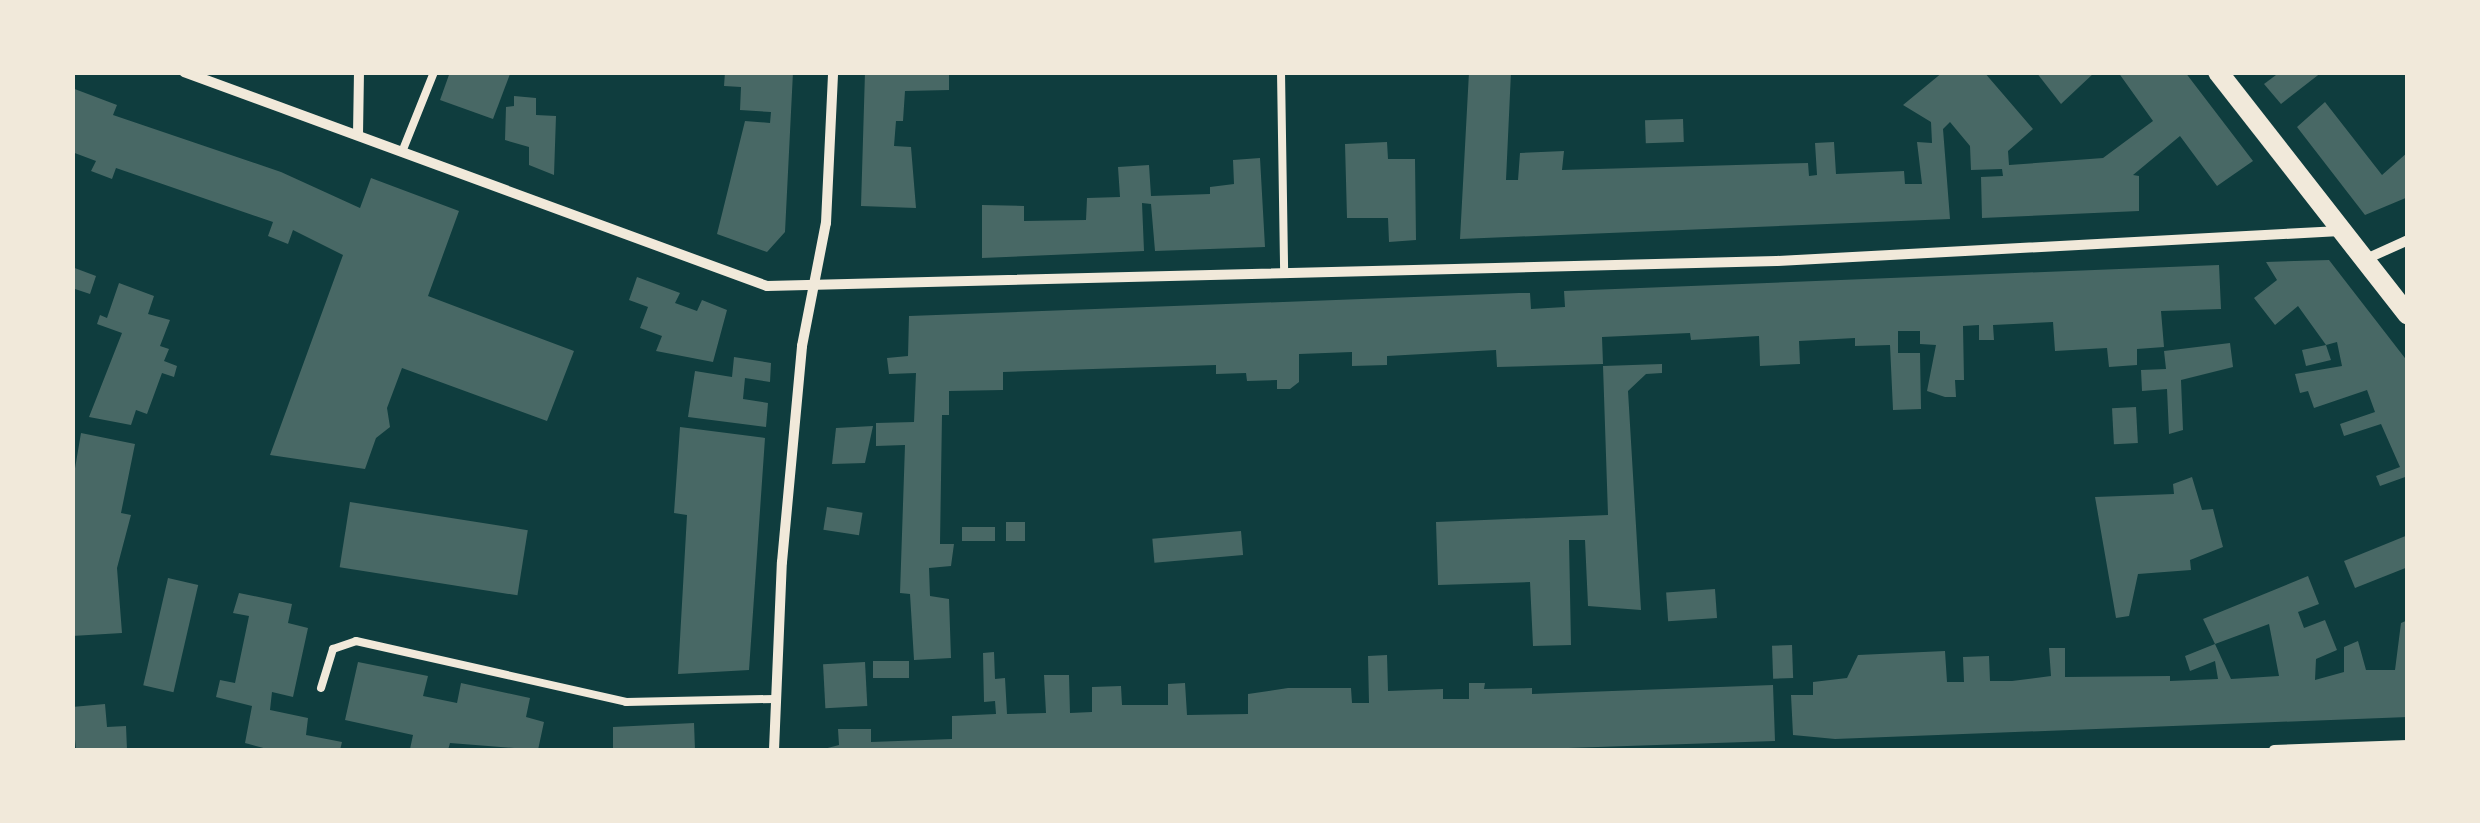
<!DOCTYPE html>
<html>
<head>
<meta charset="utf-8">
<style>
	body { margin:0 }
	#map { position:relative; width:2480px; height:823px; overflow:hidden; background:#0f3d3e; font-family:Commissioner,sans-serif }
	div>[style] { position:absolute }
	.building>* { inset:0; background:#486865; transform-origin:0 0 }
	.service>* { height:8px; margin:-4px; padding:0 4px; transform-origin:4px; border-radius:4px; background:#f1e9da }
	.minor>* { height:10px; margin:-5px; padding:0 5px; transform-origin:5px; border-radius:5px; background:#f1e9da }
	.secondary>* { height:20px; margin:-10px; padding:0 10px; transform-origin:10px; border-radius:10px; background:#f1e9da }
	span { translate:-50% -50%; white-space:nowrap; text-align:center; line-height:1.15; -webkit-text-stroke:9px #f1e9da; paint-order:stroke }
	.frame { position:absolute; inset:0; border:75px solid #f1e9da; pointer-events:none }
</style>
</head>
<body>
<div id="map">
	<div class="building">
		<i style="clip-path:polygon(450px 72px,510px 74px,493px 119px,440px 100px)"></i>
		<i style="clip-path:polygon(725px 72px,793px 72px,785px 232px,767px 252px,717px 234px,745px 121px,770px 123px,771px 112px,740px 110px,741px 87px,724px 86px)"></i>
		<i style="clip-path:polygon(865px 72px,949px 72px,949px 90px,905px 91px,903px 121px,896px 121px,894px 146px,911px 147px,916px 208px,861px 206px)"></i>
		<i style="clip-path:polygon(1469px 72px,1511px 72px,1506px 180px,1518px 180px,1520px 153px,1564px 151px,1562px 170px,1808px 163px,1809px 176px,1817px 175px,1815px 143px,1834px 142px,1836px 174px,1904px 171px,1905px 184px,1922px 184px,1917px 142px,1932px 143px,1931px 122px,1903px 105px,1943px 72px,1984px 72px,2033px 129px,2008px 151px,2009px 165px,2103px 158px,2153px 121px,2118px 72px,2185px 72px,2253px 161px,2217px 186px,2180px 136px,2133px 175px,2139px 176px,2139px 211px,1982px 218px,1981px 177px,2003px 176px,2002px 169px,1971px 170px,1970px 146px,1950px 122px,1943px 129px,1950px 219px,1460px 239px)"></i>
		<i style="clip-path:polygon(2036px 72px,2095px 72px,2061px 104px)"></i>
		<i style="clip-path:polygon(2280px 72px,2322px 72px,2281px 104px,2264px 84px)"></i>
		<i style="clip-path:polygon(72px 88px,117px 105px,113px 115px,281px 172px,360px 208px,371px 178px,459px 211px,428px 296px,574px 351px,547px 421px,402px 368px,387px 408px,390px 427px,376px 438px,365px 469px,270px 455px,343px 255px,293px 230px,288px 244px,268px 236px,273px 222px,116px 168px,112px 179px,91px 171px,96px 161px,72px 152px)"></i>
		<i style="clip-path:polygon(514px 96px,536px 98px,536px 115px,556px 116px,554px 175px,529px 165px,529px 147px,505px 140px,506px 107px,514px 106px)"></i>
		<i style="clip-path:polygon(2325px 102px,2382px 175px,2408px 152px,2408px 197px,2365px 215px,2297px 127px)"></i>
		<i style="left:1683px;top:119px;width:23px;height:38px;rotate:88deg"></i>
		<i style="clip-path:polygon(1387px 142px,1388px 159px,1415px 159px,1416px 240px,1389px 242px,1388px 218px,1347px 218px,1345px 144px)"></i>
		<i style="clip-path:polygon(1260px 158px,1265px 247px,1155px 251px,1151px 204px,1142px 203px,1144px 251px,982px 258px,982px 205px,1024px 206px,1024px 221px,1086px 220px,1087px 198px,1120px 197px,1118px 167px,1149px 165px,1151px 196px,1210px 194px,1210px 187px,1234px 184px,1233px 160px)"></i>
		<i style="clip-path:polygon(2329px 260px,2408px 362px,2408px 476px,2380px 486px,2376px 476px,2400px 467px,2381px 424px,2344px 436px,2340px 424px,2375px 412px,2367px 390px,2314px 408px,2308px 391px,2300px 393px,2295px 374px,2342px 366px,2337px 342px,2326px 345px,2331px 360px,2306px 366px,2302px 350px,2326px 345px,2298px 306px,2275px 325px,2254px 298px,2277px 280px,2266px 262px)"></i>
		<i style="clip-path:polygon(2219px 265px,2221px 309px,2161px 311px,2164px 347px,2137px 349px,2137px 365px,2109px 367px,2107px 348px,2055px 351px,2053px 322px,1993px 325px,1994px 340px,1979px 340px,1979px 325px,1963px 326px,1964px 380px,1955px 380px,1956px 397px,1945px 397px,1927px 391px,1936px 345px,1920px 344px,1920px 331px,1898px 331px,1898px 353px,1920px 353px,1921px 409px,1893px 410px,1890px 345px,1855px 346px,1855px 338px,1799px 341px,1800px 364px,1760px 366px,1759px 336px,1691px 340px,1690px 333px,1602px 337px,1603px 364px,1497px 367px,1496px 350px,1387px 356px,1387px 365px,1352px 366px,1352px 352px,1299px 354px,1299px 382px,1290px 389px,1277px 389px,1277px 380px,1247px 381px,1246px 373px,1216px 374px,1216px 365px,1003px 372px,1003px 390px,949px 391px,949px 415px,942px 415px,940px 544px,954px 544px,951px 566px,929px 568px,930px 596px,949px 599px,951px 658px,914px 660px,910px 594px,900px 593px,905px 445px,876px 446px,876px 423px,914px 422px,916px 373px,889px 374px,887px 358px,908px 356px,909px 316px,1519px 293px,1530px 293px,1531px 309px,1565px 307px,1564px 291px)"></i>
		<i style="clip-path:polygon(72px 267px,96px 276px,90px 294px,72px 288px)"></i>
		<i style="clip-path:polygon(637px 277px,680px 293px,675px 303px,697px 311px,702px 300px,727px 310px,713px 362px,656px 351px,662px 336px,640px 328px,648px 307px,629px 300px)"></i>
		<i style="clip-path:polygon(119px 283px,154px 296px,148px 314px,170px 320px,160px 346px,169px 349px,164px 361px,177px 366px,174px 377px,162px 373px,147px 414px,136px 410px,131px 425px,89px 417px,122px 333px,97px 324px,100px 315px,107px 318px)"></i>
		<i style="clip-path:polygon(2230px 343px,2233px 367px,2181px 380px,2183px 430px,2169px 434px,2167px 389px,2142px 391px,2141px 370px,2166px 369px,2164px 351px)"></i>
		<i style="clip-path:polygon(734px 357px,771px 363px,770px 382px,745px 378px,743px 399px,768px 403px,766px 427px,688px 417px,695px 371px,732px 377px)"></i>
		<i style="clip-path:polygon(1662px 364px,1662px 373px,1646px 374px,1628px 391px,1641px 610px,1588px 606px,1585px 540px,1569px 540px,1571px 645px,1533px 646px,1530px 582px,1438px 585px,1436px 522px,1608px 515px,1603px 366px)"></i>
		<i style="left:2136px;top:407px;width:36px;height:24px;rotate:87deg"></i>
		<i style="clip-path:polygon(873px 426px,865px 463px,832px 464px,836px 428px)"></i>
		<i style="clip-path:polygon(680px 427px,765px 438px,749px 670px,678px 674px,687px 515px,674px 513px)"></i>
		<i style="clip-path:polygon(81px 433px,135px 444px,121px 513px,131px 515px,117px 568px,122px 633px,72px 636px,72px 486px)"></i>
		<i style="clip-path:polygon(2192px 477px,2202px 510px,2213px 509px,2223px 547px,2190px 560px,2191px 570px,2138px 574px,2129px 616px,2116px 618px,2095px 497px,2174px 494px,2173px 484px)"></i>
		<i style="left:350px;top:502px;width:180px;height:66px;rotate:9deg"></i>
		<i style="left:827px;top:507px;width:36px;height:23px;rotate:9deg"></i>
		<i style="left:1006px;top:522px;width:19px;height:19px"></i>
		<i style="left:995px;top:527px;width:14px;height:33px;rotate:90deg"></i>
		<i style="left:1241px;top:531px;width:24px;height:89px;rotate:85deg"></i>
		<i style="clip-path:polygon(2408px 535px,2408px 567px,2355px 588px,2344px 561px)"></i>
		<i style="clip-path:polygon(2308px 576px,2319px 604px,2298px 612px,2304px 628px,2325px 620px,2337px 650px,2316px 659px,2315px 680px,2344px 672px,2344px 647px,2358px 641px,2366px 670px,2395px 670px,2401px 623px,2408px 620px,2408px 717px,1835px 739px,1793px 735px,1791px 695px,1813px 695px,1813px 682px,1847px 678px,1858px 655px,1945px 651px,1947px 682px,1964px 682px,1963px 657px,1989px 656px,1990px 681px,2012px 681px,2051px 676px,2049px 648px,2065px 648px,2065px 677px,2170px 676px,2170px 681px,2218px 679px,2215px 661px,2190px 671px,2185px 656px,2215px 644px,2231px 679px,2279px 676px,2269px 624px,2215px 644px,2203px 619px)"></i>
		<i style="left:168px;top:578px;width:31px;height:110px;rotate:13deg"></i>
		<i style="left:1715px;top:589px;width:29px;height:49px;rotate:86deg"></i>
		<i style="clip-path:polygon(239px 593px,292px 604px,288px 623px,308px 628px,293px 697px,272px 692px,270px 710px,308px 718px,306px 735px,342px 742px,340px 750px,271px 750px,245px 743px,252px 706px,216px 697px,220px 680px,235px 683px,249px 616px,233px 613px)"></i>
		<i style="left:1792px;top:645px;width:33px;height:20px;rotate:88deg"></i>
		<i style="clip-path:polygon(994px 652px,995px 679px,1005px 678px,1007px 714px,1046px 713px,1044px 675px,1069px 675px,1070px 713px,1092px 712px,1092px 687px,1121px 686px,1122px 705px,1168px 705px,1168px 684px,1185px 683px,1187px 715px,1248px 714px,1248px 694px,1288px 688px,1351px 688px,1352px 703px,1369px 703px,1368px 656px,1387px 655px,1388px 691px,1443px 689px,1443px 699px,1469px 699px,1469px 683px,1485px 683px,1484px 689px,1532px 688px,1532px 694px,1773px 685px,1775px 741px,1507px 750px,820px 750px,839px 745px,838px 729px,871px 729px,871px 742px,952px 739px,952px 716px,996px 714px,995px 701px,984px 702px,983px 653px)"></i>
		<i style="left:909px;top:661px;width:17px;height:36px;rotate:90deg"></i>
		<i style="clip-path:polygon(358px 662px,428px 676px,423px 696px,457px 703px,461px 683px,530px 698px,526px 717px,544px 722px,538px 750px,450px 743px,448px 750px,417px 750px,410px 749px,413px 735px,345px 720px)"></i>
		<i style="left:865px;top:662px;width:44px;height:42px;rotate:87deg"></i>
		<i style="clip-path:polygon(105px 704px,107px 727px,126px 726px,127px 750px,76px 750px,72px 707px)"></i>
		<i style="clip-path:polygon(694px 723px,695px 750px,613px 750px,613px 727px)"></i>
	</div>
	<div class="service">
		<i style="left:1281px;top:72px;width:200px;rotate:89.1deg"></i>
		<i style="left:402px;top:152px;width:86px;rotate:-68.2deg"></i>
		<i style="left:321px;top:688px;width:41px;rotate:-72.9deg"></i>
		<i style="left:333px;top:649px;width:24px;rotate:-19deg"></i>
		<i style="left:356px;top:641px;width:277px;rotate:12.7deg"></i>
		<i style="left:626px;top:702px;width:149px;rotate:-1.2deg"></i>
	</div>
	<div class="minor">
		<i style="left:184px;top:72px;width:621px;rotate:20.16deg"></i>
		<i style="left:767px;top:286px;width:1010px;rotate:-1.42deg"></i>
		<i style="left:1777px;top:261px;width:564px;rotate:-3.05deg"></i>
		<i style="left:358px;top:135px;width:63px;rotate:-89.1deg"></i>
		<i style="left:2366px;top:259px;width:46px;rotate:-24.3deg"></i>
		<i style="left:774px;top:750px;width:188px;rotate:-87.6deg"></i>
		<i style="left:782px;top:562px;width:217px;rotate:-84.7deg"></i>
		<i style="left:802px;top:346px;width:125px;rotate:-79deg"></i>
		<i style="left:826px;top:223px;width:151px;rotate:-87.3deg"></i>
		<i style="left:2274px;top:750px;width:134px;rotate:-2.1deg"></i>
	</div>
	<div class="secondary">
		<i style="left:2218px;top:72px;width:308px;rotate:52deg"></i>
	</div>
	<div class="frame"></div>
</div>
</body>
</html>
